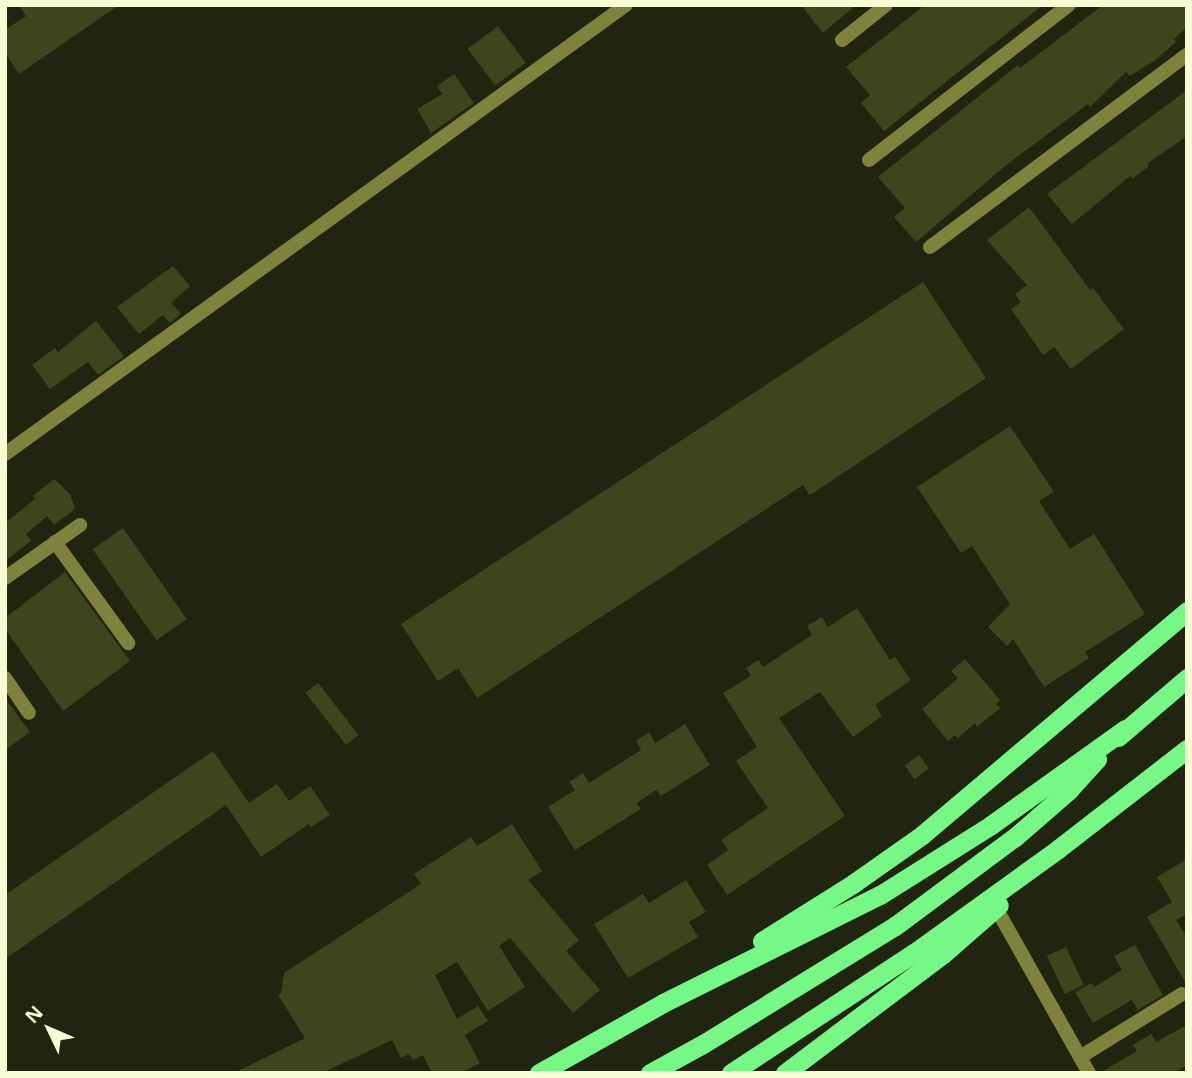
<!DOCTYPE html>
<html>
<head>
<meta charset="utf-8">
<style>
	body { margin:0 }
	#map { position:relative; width:1192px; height:1078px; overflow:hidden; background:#212510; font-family:"Noto Sans",sans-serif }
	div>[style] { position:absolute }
	.building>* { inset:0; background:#3d451d; transform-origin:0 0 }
	.minor>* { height:14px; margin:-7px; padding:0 7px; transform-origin:7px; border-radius:7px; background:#7f823d }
	.trunk>* { height:19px; margin:-9.5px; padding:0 9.5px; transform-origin:9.5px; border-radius:9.5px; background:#77f886 }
	span { translate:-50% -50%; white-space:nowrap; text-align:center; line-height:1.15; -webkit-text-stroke:6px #212510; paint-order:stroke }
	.frame { position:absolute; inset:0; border:7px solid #f8fdd6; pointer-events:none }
	.north { position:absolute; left:14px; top:994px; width:70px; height:70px; -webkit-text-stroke:5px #212510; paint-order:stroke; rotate:314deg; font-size:19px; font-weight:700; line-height:28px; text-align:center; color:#f8fdd6 }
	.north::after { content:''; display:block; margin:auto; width:24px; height:32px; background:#f8fdd6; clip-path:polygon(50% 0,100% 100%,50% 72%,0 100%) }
</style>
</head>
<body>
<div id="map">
	<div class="building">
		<i style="clip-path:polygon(19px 5px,119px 5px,19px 74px,5px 53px,5px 30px,26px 16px)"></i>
		<i style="clip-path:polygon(801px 5px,856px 5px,823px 33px)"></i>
		<i style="clip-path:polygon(925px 5px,1043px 5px,884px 131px,861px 103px,870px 95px,846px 67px)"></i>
		<i style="clip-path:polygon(1103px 5px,1187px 5px,1187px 27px,1174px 39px,1176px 42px,1154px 61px,1130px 76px,1126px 72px,1090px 107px,1088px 104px,1005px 166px,916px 242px,894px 217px,905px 208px,878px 177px,1018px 65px,1020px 68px)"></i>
		<i style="left:498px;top:26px;width:46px;height:38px;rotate:53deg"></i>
		<i style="clip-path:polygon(454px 74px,474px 103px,431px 133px,417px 109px,442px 94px,437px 86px)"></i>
		<i style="clip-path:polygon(1187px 90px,1187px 136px,1148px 163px,1149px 166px,1132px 179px,1130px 176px,1072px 224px,1047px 194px)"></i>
		<i style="clip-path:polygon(1029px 207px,1090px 290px,1093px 288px,1124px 329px,1071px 369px,1054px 347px,1043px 355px,1011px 309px,1021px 302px,1015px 294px,1027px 285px,987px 240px)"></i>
		<i style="clip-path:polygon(173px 266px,190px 286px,171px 303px,181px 314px,170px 323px,163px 315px,139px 334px,117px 307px)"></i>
		<i style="clip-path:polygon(923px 282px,986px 378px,810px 495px,803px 485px,477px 698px,458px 668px,438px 681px,401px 624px)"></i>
		<i style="clip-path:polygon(96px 321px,124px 356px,98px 375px,88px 362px,50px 389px,32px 365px,55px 348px,58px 352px)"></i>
		<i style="clip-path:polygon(1010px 426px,1054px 492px,1039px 501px,1070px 549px,1094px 534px,1145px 614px,1085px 652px,1089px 658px,1044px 687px,1013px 639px,1007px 646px,988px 627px,1010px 604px,972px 546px,961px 553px,917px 487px)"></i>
		<i style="clip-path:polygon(54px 479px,70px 494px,75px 509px,54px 525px,47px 516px,26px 534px,31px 541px,5px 561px,5px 523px,35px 499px,33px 496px)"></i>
		<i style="left:123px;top:528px;width:111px;height:37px;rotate:55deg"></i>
		<i style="clip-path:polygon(65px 572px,130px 661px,63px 711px,5px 629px,5px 618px)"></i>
		<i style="clip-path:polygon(857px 608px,890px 660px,895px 657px,911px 680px,875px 705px,882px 716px,853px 737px,820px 692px,779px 718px,845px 816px,727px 895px,707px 865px,728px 850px,721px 840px,768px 808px,736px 761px,757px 747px,723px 693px,751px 676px,746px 668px,758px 660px,763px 667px,812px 635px,807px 626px,822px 617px,828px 627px)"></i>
		<i style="clip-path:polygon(965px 659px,1000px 700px,996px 704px,1000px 708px,977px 727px,975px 723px,958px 738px,955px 735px,948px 741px,922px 709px,958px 678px,951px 671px)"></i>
		<i style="left:318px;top:683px;width:66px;height:16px;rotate:52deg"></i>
		<i style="clip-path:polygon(5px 698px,30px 732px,5px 750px)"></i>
		<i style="clip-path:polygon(685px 724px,710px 765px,661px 796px,656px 790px,637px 803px,641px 809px,575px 850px,548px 807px,575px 790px,569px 782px,583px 773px,589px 783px,641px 750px,636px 741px,649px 732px,655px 743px)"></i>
		<i style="clip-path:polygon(213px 751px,249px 803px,277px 784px,289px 801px,310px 786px,330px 815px,311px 827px,309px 824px,261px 857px,226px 805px,5px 959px,5px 895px)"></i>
		<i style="left:919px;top:755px;width:17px;height:18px;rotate:54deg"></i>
		<i style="clip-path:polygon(512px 824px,542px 871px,528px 880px,579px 940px,566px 951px,600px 990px,573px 1013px,510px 938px,499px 946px,525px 987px,488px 1011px,457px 962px,435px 975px,457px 1019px,478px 1006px,488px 1021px,465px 1035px,480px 1063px,461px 1073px,432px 1073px,423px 1055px,413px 1060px,409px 1054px,401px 1058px,392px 1040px,322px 1073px,234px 1073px,305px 1038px,278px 995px,281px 993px,284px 973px,421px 884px,414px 874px,471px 837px,477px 846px)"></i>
		<i style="clip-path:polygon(1187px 859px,1187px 914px,1176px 920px,1187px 937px,1187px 985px,1147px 917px,1172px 902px,1157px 877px)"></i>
		<i style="clip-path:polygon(686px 880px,706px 912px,689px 922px,698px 937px,628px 978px,594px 924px,643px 894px,649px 903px)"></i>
		<i style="clip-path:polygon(1135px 945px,1163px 995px,1138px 1010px,1132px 1000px,1093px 1023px,1075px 992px,1092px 983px,1094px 987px,1122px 970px,1114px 956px)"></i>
		<i style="left:1066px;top:947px;width:42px;height:21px;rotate:65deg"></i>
		<i style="clip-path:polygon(1187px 1025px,1187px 1065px,1174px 1073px,1100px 1073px,1137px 1051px,1133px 1045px,1151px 1034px,1156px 1042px)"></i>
	</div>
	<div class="minor">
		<i style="left:842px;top:40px;width:56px;rotate:-38.5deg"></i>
		<i style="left:869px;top:160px;width:253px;rotate:-37.8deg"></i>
		<i style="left:930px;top:247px;width:321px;rotate:-36.8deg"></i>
		<i style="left:5px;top:454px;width:766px;rotate:-35.87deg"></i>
		<i style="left:55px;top:542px;width:125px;rotate:54.1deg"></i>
		<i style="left:5px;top:578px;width:92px;rotate:-35.2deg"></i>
		<i style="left:5px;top:678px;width:42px;rotate:55.6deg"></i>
		<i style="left:996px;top:908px;width:189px;rotate:60.6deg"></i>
		<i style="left:1080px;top:1057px;width:120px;rotate:-31.7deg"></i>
	</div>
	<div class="trunk">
		<i style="left:1118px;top:737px;width:91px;rotate:-40.5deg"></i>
		<i style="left:762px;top:941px;width:109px;rotate:-32.2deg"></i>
		<i style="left:854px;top:883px;width:83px;rotate:-35.2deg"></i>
		<i style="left:922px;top:835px;width:347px;rotate:-40.2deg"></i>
		<i style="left:539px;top:1073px;width:142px;rotate:-29.4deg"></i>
		<i style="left:663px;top:1003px;width:242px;rotate:-26.5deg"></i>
		<i style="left:880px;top:895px;width:131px;rotate:-32.2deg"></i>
		<i style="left:991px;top:825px;width:165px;rotate:-35.6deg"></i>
		<i style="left:650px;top:1073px;width:60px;rotate:-28.7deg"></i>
		<i style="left:703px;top:1044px;width:225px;rotate:-31.6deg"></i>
		<i style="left:895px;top:926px;width:149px;rotate:-36.6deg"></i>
		<i style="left:1015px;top:837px;width:72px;rotate:-41deg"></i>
		<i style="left:1069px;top:790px;width:42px;rotate:-47.9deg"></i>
		<i style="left:731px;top:1073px;width:219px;rotate:-33.3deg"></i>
		<i style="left:914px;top:953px;width:178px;rotate:-35.8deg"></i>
		<i style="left:1058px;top:849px;width:163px;rotate:-37.8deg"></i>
		<i style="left:785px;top:1073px;width:198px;rotate:-37deg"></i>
		<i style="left:943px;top:954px;width:74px;rotate:-41.2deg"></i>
	</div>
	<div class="frame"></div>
	<div class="north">N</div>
</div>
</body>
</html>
